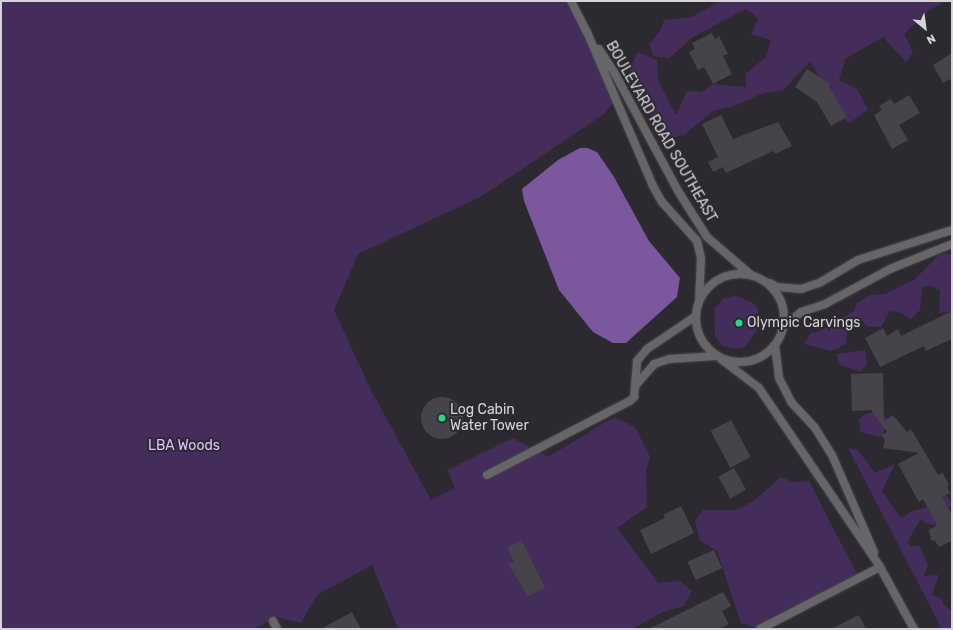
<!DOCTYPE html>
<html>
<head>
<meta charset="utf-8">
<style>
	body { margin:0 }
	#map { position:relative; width:953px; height:630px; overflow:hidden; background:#2c2930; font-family:Rubik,sans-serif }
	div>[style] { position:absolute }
	.green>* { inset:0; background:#442c5b }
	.water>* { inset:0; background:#7b589d }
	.building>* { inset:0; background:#46434a; transform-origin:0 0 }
	.round { border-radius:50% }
	.roads { filter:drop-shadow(0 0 1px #47444b) drop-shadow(0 0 1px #47444b) }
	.minor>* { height:8px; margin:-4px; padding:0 4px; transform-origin:4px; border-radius:4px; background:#666568 }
	.tertiary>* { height:8px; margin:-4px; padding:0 4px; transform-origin:4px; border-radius:4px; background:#666568 }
	.tertiary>.ring { margin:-4px; padding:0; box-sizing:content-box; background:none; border:8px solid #666568; border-radius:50% }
	.dots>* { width:11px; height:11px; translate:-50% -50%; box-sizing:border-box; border:2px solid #2c2930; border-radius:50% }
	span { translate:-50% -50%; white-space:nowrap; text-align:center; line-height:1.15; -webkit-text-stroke:4px #2c2930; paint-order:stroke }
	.street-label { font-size:14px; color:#d6d4d8 }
	.poi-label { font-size:14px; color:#d6d4d8 }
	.left { translate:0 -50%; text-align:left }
	.park-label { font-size:14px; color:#dec2fc }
	.frame { position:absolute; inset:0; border:2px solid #d6d4d8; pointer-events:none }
	.north { position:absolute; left:905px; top:8px; width:40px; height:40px; -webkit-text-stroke:3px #2c2930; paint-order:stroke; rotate:151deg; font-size:11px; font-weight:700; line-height:16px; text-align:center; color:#d6d4d8 }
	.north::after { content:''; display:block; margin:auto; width:14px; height:18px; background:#d6d4d8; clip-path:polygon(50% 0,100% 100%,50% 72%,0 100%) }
</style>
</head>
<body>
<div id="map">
	<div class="green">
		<i style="clip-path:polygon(1px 1px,561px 1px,560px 5px,562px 1px,571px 1px,616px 99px,604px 114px,480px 197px,358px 254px,334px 310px,370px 388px,431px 500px,455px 488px,447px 470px,513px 438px,548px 457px,614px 417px,635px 427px,650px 457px,646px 471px,647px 507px,617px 528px,658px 583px,680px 581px,692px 591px,684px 606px,663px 612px,632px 629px,398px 629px,372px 565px,317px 595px,301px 623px,276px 617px,254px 629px,1px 629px)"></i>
		<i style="clip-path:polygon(720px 1px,946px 1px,928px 11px,904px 34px,913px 52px,906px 62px,883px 37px,845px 59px,839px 80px,857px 89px,868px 110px,849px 123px,825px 99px,816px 70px,810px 62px,783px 90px,761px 94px,734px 106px,713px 111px,684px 135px,664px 140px,657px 136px,645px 101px,629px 69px,638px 52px,657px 60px,658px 80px,676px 115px,687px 91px,701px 92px,713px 84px,746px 87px,745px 74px,766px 57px,771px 40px,751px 34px,758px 18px,745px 9px,693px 37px,669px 58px,653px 56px,649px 44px,661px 30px,664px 20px,692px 17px)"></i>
		<i style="clip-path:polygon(940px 254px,952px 254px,952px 311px,939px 313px,940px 290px,929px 285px,922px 288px,920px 310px,911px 319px,902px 313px,890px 311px,881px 327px,868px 327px,860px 319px,848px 326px,846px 344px,831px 351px,804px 344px,811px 333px,818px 332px,854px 311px,856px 304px,870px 295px,885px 294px,915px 279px)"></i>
		<i style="clip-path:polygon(736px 295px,753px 303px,758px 309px,759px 327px,745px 347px,733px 349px,721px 345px,715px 335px,714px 309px,723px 299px)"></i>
		<i style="clip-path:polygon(865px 350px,867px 363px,861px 372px,840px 365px,836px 354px)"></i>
		<i style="clip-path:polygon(880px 410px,888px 421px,881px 437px,860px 432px,859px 419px,865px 414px)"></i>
		<i style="clip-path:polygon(848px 448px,858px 450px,875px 473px,895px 464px,882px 491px,901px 518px,912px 511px,929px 507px,936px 494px,947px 495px,952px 504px,938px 525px,927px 524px,921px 519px,907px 542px,911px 547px,919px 545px,928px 565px,924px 576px,939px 575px,932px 595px,941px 598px,944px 605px,952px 611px,952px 629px,942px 629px)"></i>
		<i style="clip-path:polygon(781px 477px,793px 482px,809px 481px,859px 578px,761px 629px,741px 623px,717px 551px,700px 540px,695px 521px,703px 510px,736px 510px,755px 500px)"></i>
	</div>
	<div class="water">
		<i style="clip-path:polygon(580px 148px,587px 148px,597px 152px,614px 177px,649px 241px,680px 278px,677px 297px,626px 343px,613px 343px,593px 332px,559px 290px,524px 201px,522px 189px,558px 160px)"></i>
	</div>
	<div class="building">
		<i style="clip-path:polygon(712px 33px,715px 39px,719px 36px,728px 54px,723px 56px,732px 74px,713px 84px,704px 67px,698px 70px,689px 52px,695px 49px,692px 43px)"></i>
		<i style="clip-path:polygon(952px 53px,952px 82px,950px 79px,943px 83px,933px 65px)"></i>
		<i style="clip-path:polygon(807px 69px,830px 84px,829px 87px,847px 117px,831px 126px,817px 102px,795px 87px)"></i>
		<i style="clip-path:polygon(909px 95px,920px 113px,899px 125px,908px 140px,892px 149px,874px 115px,882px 110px,879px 106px,891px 99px,894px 104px)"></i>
		<i style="clip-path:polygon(721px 115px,733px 139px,778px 122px,792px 146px,775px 154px,773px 151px,726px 173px,723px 167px,713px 172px,708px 162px,718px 157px,702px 124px)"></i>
		<i style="clip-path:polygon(952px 311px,952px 339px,926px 351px,924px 346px,880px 367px,865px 338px,883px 328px,887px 336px,898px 329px,901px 336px)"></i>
		<i style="clip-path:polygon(883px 373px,884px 421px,893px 415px,907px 432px,911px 429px,938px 475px,943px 473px,949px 485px,947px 487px,950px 493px,942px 497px,952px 515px,952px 541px,939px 547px,935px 541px,931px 540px,929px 530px,937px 525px,936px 523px,923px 499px,919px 502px,898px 464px,919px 453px,883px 448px,885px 440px,881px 435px,887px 432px,871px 410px,852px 411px,851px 374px)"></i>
		<i class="round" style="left:421px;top:397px;width:42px;height:42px"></i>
		<i style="left:731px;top:420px;width:42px;height:23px;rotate:62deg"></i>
		<i style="left:734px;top:468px;width:25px;height:18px;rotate:61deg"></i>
		<i style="clip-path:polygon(681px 506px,694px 533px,651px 554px,640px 530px,665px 518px,663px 515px)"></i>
		<i style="clip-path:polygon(522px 540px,545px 588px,528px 596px,508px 564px,514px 561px,507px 548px)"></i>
		<i style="left:714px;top:550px;width:20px;height:29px;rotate:66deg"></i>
		<i style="clip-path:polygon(723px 592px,731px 606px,722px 611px,729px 624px,719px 629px,649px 629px)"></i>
		<i style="clip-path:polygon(352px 612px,361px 629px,321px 629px)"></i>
		<i style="clip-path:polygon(859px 615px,866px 629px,831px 629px)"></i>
	</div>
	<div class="roads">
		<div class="minor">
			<i style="left:273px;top:621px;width:9px;rotate:63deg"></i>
			<i style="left:760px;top:629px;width:135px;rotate:-27.3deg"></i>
		</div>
		<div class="tertiary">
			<i style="left:571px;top:1px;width:35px;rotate:63deg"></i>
			<i style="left:587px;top:32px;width:168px;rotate:66.8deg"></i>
			<i style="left:653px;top:186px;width:18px;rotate:61deg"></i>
			<i style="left:662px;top:202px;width:52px;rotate:48.1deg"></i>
			<i style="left:697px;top:241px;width:17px;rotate:77deg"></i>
			<i style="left:701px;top:258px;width:44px;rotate:92.6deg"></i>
			<i style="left:599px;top:49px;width:27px;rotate:57deg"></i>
			<i style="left:614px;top:72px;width:135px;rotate:61.7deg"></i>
			<i style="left:678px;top:191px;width:54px;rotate:57.8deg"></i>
			<i style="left:707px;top:237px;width:58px;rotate:40.8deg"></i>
			<i class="ring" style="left:696px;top:274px;width:80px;height:80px"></i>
			<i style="left:770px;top:283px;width:8px;rotate:30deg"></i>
			<i style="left:777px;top:287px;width:24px;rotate:5deg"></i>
			<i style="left:801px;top:289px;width:21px;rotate:-19deg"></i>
			<i style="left:821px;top:282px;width:43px;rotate:-30.7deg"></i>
			<i style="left:858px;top:260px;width:99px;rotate:-17.7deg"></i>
			<i style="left:784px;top:326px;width:22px;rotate:-39deg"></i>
			<i style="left:801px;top:312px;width:25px;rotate:-18deg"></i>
			<i style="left:825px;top:304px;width:74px;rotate:-28.3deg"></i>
			<i style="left:890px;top:269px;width:67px;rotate:-22deg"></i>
			<i style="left:775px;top:345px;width:33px;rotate:83deg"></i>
			<i style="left:779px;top:378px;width:27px;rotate:63deg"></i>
			<i style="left:791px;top:402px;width:35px;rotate:47deg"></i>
			<i style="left:815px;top:428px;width:32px;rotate:58deg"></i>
			<i style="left:832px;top:455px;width:106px;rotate:66.6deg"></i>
			<i style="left:721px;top:359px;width:48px;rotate:37.3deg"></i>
			<i style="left:759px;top:388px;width:216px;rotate:55.9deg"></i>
			<i style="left:880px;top:567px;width:71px;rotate:61.3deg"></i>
			<i style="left:636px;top:385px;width:28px;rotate:-49deg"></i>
			<i style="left:654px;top:364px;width:16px;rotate:-18deg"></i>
			<i style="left:669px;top:359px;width:48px;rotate:-3.6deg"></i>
			<i style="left:487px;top:475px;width:161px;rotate:-27.4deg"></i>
			<i style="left:630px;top:401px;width:6px;rotate:-45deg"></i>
			<i style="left:634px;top:397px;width:36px;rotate:-85deg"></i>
			<i style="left:637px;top:361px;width:16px;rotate:-50deg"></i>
			<i style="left:647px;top:349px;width:59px;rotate:-34deg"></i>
		</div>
	</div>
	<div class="dots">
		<i style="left:739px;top:323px;background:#26d886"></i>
		<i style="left:442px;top:418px;background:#26d886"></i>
	</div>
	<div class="street-label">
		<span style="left:661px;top:132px;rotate:60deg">BOULEVARD ROAD SOUTHEAST</span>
	</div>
	<div class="poi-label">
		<span class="left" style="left:747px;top:323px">Olympic Carvings</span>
		<span class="left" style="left:450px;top:418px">Log Cabin<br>Water Tower</span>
	</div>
	<div class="park-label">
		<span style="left:184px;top:446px">LBA Woods</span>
	</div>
	<div class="frame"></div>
	<div class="north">N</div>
</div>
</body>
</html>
